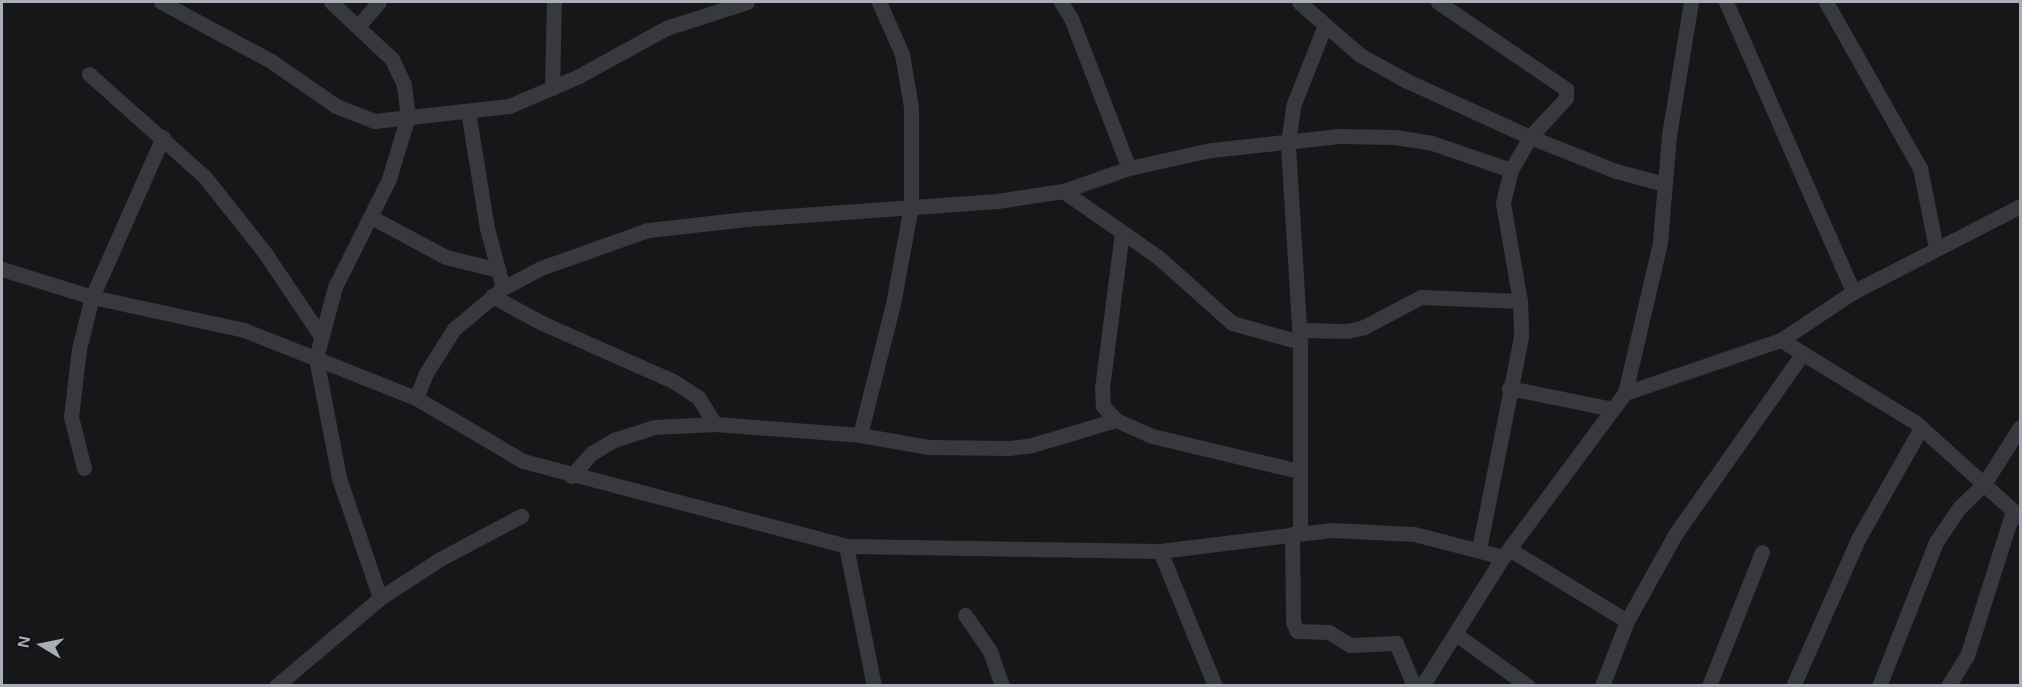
<!DOCTYPE html>
<html>
<head>
<meta charset="utf-8">
<style>
	body { margin:0 }
	#map { position:relative; width:2022px; height:687px; overflow:hidden; background:#171719; font-family:Arial,sans-serif }
	div>[style] { position:absolute }
	.street>* { height:15px; margin:-7.5px; padding:0 7.5px; transform-origin:7.5px; border-radius:7.5px; background:#38393e }
	span { translate:-50% -50%; white-space:nowrap; text-align:center; line-height:1.15; -webkit-text-stroke:4.5px #121214; paint-order:stroke }
	.frame { position:absolute; inset:0; border:3px solid #a9aeb9; pointer-events:none }
	.north { position:absolute; left:12px; top:615px; width:60px; height:60px; -webkit-text-stroke:4px #121214; paint-order:stroke; rotate:280deg; font-size:16px; font-weight:700; line-height:24px; text-align:center; color:#a9aeb9 }
	.north::after { content:''; display:block; margin:auto; width:21px; height:27px; background:#a9aeb9; clip-path:polygon(50% 0,100% 100%,50% 72%,0 100%) }
</style>
</head>
<body>
<div id="map">
	<div class="street">
		<i style="left:161px;top:2px;width:125px;rotate:28.2deg"></i>
		<i style="left:271px;top:61px;width:79px;rotate:34.7deg"></i>
		<i style="left:336px;top:106px;width:41px;rotate:21.5deg"></i>
		<i style="left:374px;top:121px;width:136px;rotate:-6.3deg"></i>
		<i style="left:509px;top:106px;width:74px;rotate:-23.1deg"></i>
		<i style="left:577px;top:77px;width:102px;rotate:-28.8deg"></i>
		<i style="left:666px;top:28px;width:85px;rotate:-17.8deg"></i>
		<i style="left:331px;top:2px;width:83px;rotate:43.1deg"></i>
		<i style="left:392px;top:59px;width:29px;rotate:65deg"></i>
		<i style="left:404px;top:85px;width:31px;rotate:83deg"></i>
		<i style="left:408px;top:116px;width:66px;rotate:106.8deg"></i>
		<i style="left:389px;top:179px;width:121px;rotate:116.6deg"></i>
		<i style="left:335px;top:287px;width:73px;rotate:105deg"></i>
		<i style="left:316px;top:358px;width:122px;rotate:79.1deg"></i>
		<i style="left:339px;top:478px;width:127px;rotate:71.1deg"></i>
		<i style="left:1061px;top:2px;width:19px;rotate:58deg"></i>
		<i style="left:1071px;top:18px;width:161px;rotate:68.9deg"></i>
		<i style="left:1299px;top:2px;width:81px;rotate:41deg"></i>
		<i style="left:1360px;top:55px;width:54px;rotate:29deg"></i>
		<i style="left:1407px;top:81px;width:135px;rotate:24.5deg"></i>
		<i style="left:1530px;top:137px;width:92px;rotate:21.6deg"></i>
		<i style="left:1616px;top:171px;width:50px;rotate:15.2deg"></i>
		<i style="left:1438px;top:2px;width:155px;rotate:34.2deg"></i>
		<i style="left:1566px;top:89px;width:9px;rotate:90deg"></i>
		<i style="left:1566px;top:98px;width:53px;rotate:132.7deg"></i>
		<i style="left:1530px;top:137px;width:38px;rotate:120deg"></i>
		<i style="left:1511px;top:170px;width:34px;rotate:104deg"></i>
		<i style="left:1503px;top:203px;width:99px;rotate:80.2deg"></i>
		<i style="left:1520px;top:301px;width:36px;rotate:88deg"></i>
		<i style="left:1521px;top:337px;width:216px;rotate:101.2deg"></i>
		<i style="left:1726px;top:2px;width:317px;rotate:66.3deg"></i>
		<i style="left:1826px;top:2px;width:191px;rotate:60.5deg"></i>
		<i style="left:1920px;top:168px;width:82px;rotate:78.7deg"></i>
		<i style="left:359px;top:25px;width:30px;rotate:-49deg"></i>
		<i style="left:89px;top:74px;width:154px;rotate:41.6deg"></i>
		<i style="left:204px;top:176px;width:98px;rotate:51.6deg"></i>
		<i style="left:265px;top:253px;width:99px;rotate:56.1deg"></i>
		<i style="left:552px;top:88px;width:86px;rotate:-88.7deg"></i>
		<i style="left:468px;top:111px;width:119px;rotate:80.8deg"></i>
		<i style="left:487px;top:228px;width:62px;rotate:75.1deg"></i>
		<i style="left:1063px;top:191px;width:116px;rotate:34.8deg"></i>
		<i style="left:1158px;top:257px;width:99px;rotate:41.7deg"></i>
		<i style="left:1232px;top:323px;width:71px;rotate:15.6deg"></i>
		<i style="left:371px;top:217px;width:85px;rotate:28.1deg"></i>
		<i style="left:446px;top:257px;width:54px;rotate:14deg"></i>
		<i style="left:1122px;top:232px;width:158px;rotate:97.3deg"></i>
		<i style="left:1102px;top:389px;width:17px;rotate:87deg"></i>
		<i style="left:1103px;top:406px;width:19px;rotate:47deg"></i>
		<i style="left:1116px;top:420px;width:39px;rotate:24deg"></i>
		<i style="left:1152px;top:436px;width:151px;rotate:13.4deg"></i>
		<i style="left:2px;top:269px;width:94px;rotate:17.3deg"></i>
		<i style="left:92px;top:297px;width:156px;rotate:12.2deg"></i>
		<i style="left:244px;top:330px;width:185px;rotate:21.6deg"></i>
		<i style="left:416px;top:398px;width:124px;rotate:30.5deg"></i>
		<i style="left:523px;top:461px;width:334px;rotate:14.7deg"></i>
		<i style="left:846px;top:546px;width:314px;rotate:0.9deg"></i>
		<i style="left:1160px;top:551px;width:172px;rotate:-7deg"></i>
		<i style="left:1331px;top:530px;width:83px;rotate:2.8deg"></i>
		<i style="left:1414px;top:534px;width:92px;rotate:14.5deg"></i>
		<i style="left:492px;top:296px;width:57px;rotate:28.4deg"></i>
		<i style="left:542px;top:323px;width:143px;rotate:23.9deg"></i>
		<i style="left:673px;top:381px;width:30px;rotate:33deg"></i>
		<i style="left:698px;top:397px;width:32px;rotate:58deg"></i>
		<i style="left:1300px;top:330px;width:47px;rotate:1.2deg"></i>
		<i style="left:1347px;top:331px;width:17px;rotate:-13deg"></i>
		<i style="left:1364px;top:327px;width:64px;rotate:-27.8deg"></i>
		<i style="left:1421px;top:297px;width:99px;rotate:2.3deg"></i>
		<i style="left:1781px;top:340px;width:157px;rotate:31.5deg"></i>
		<i style="left:1915px;top:422px;width:142px;rotate:42.1deg"></i>
		<i style="left:1509px;top:388px;width:105px;rotate:11.5deg"></i>
		<i style="left:1625px;top:393px;width:165px;rotate:-18.8deg"></i>
		<i style="left:1781px;top:340px;width:87px;rotate:-33.7deg"></i>
		<i style="left:1853px;top:292px;width:188px;rotate:-27.2deg"></i>
		<i style="left:416px;top:398px;width:27px;rotate:-68deg"></i>
		<i style="left:426px;top:373px;width:52px;rotate:-57.5deg"></i>
		<i style="left:454px;top:329px;width:64px;rotate:-39.9deg"></i>
		<i style="left:503px;top:288px;width:43px;rotate:-27.8deg"></i>
		<i style="left:541px;top:268px;width:114px;rotate:-19.6deg"></i>
		<i style="left:648px;top:230px;width:99px;rotate:-6.4deg"></i>
		<i style="left:746px;top:219px;width:252px;rotate:-4.1deg"></i>
		<i style="left:997px;top:201px;width:67px;rotate:-8.6deg"></i>
		<i style="left:1063px;top:191px;width:70px;rotate:-19.2deg"></i>
		<i style="left:1129px;top:168px;width:84px;rotate:-12.4deg"></i>
		<i style="left:1211px;top:150px;width:129px;rotate:-6.2deg"></i>
		<i style="left:1339px;top:136px;width:56px;rotate:1deg"></i>
		<i style="left:1395px;top:137px;width:37px;rotate:9deg"></i>
		<i style="left:1432px;top:143px;width:83px;rotate:18.9deg"></i>
		<i style="left:860px;top:435px;width:70px;rotate:9.9deg"></i>
		<i style="left:929px;top:447px;width:80px;rotate:0.7deg"></i>
		<i style="left:1009px;top:448px;width:23px;rotate:-7deg"></i>
		<i style="left:1032px;top:445px;width:88px;rotate:-16.6deg"></i>
		<i style="left:84px;top:468px;width:53px;rotate:-104.3deg"></i>
		<i style="left:71px;top:417px;width:68px;rotate:-83.3deg"></i>
		<i style="left:79px;top:349px;width:54px;rotate:-76deg"></i>
		<i style="left:92px;top:297px;width:175px;rotate:-66.1deg"></i>
		<i style="left:571px;top:476px;width:31px;rotate:-48deg"></i>
		<i style="left:592px;top:453px;width:26px;rotate:-31deg"></i>
		<i style="left:614px;top:440px;width:42px;rotate:-18deg"></i>
		<i style="left:654px;top:427px;width:61px;rotate:-2.8deg"></i>
		<i style="left:715px;top:424px;width:145px;rotate:4.3deg"></i>
		<i style="left:860px;top:435px;width:135px;rotate:-75.9deg"></i>
		<i style="left:893px;top:304px;width:100px;rotate:-79.6deg"></i>
		<i style="left:911px;top:206px;width:99px;rotate:-90deg"></i>
		<i style="left:911px;top:107px;width:54px;rotate:-99.6deg"></i>
		<i style="left:902px;top:54px;width:57px;rotate:-113.9deg"></i>
		<i style="left:1300px;top:533px;width:191px;rotate:-90deg"></i>
		<i style="left:1300px;top:342px;width:199px;rotate:-93.5deg"></i>
		<i style="left:1288px;top:143px;width:37px;rotate:-82deg"></i>
		<i style="left:1293px;top:106px;width:87px;rotate:-68.4deg"></i>
		<i style="left:1292px;top:534px;width:88px;rotate:89.3deg"></i>
		<i style="left:1293px;top:622px;width:10px;rotate:66deg"></i>
		<i style="left:1297px;top:631px;width:32px;rotate:2deg"></i>
		<i style="left:1329px;top:632px;width:25px;rotate:32deg"></i>
		<i style="left:1350px;top:645px;width:46px;rotate:-2.5deg"></i>
		<i style="left:1396px;top:643px;width:47px;rotate:67.3deg"></i>
		<i style="left:846px;top:546px;width:143px;rotate:78.7deg"></i>
		<i style="left:1509px;top:549px;width:138px;rotate:31.4deg"></i>
		<i style="left:1160px;top:551px;width:146px;rotate:67.8deg"></i>
		<i style="left:965px;top:615px;width:44px;rotate:55.2deg"></i>
		<i style="left:990px;top:651px;width:37px;rotate:71deg"></i>
		<i style="left:1457px;top:635px;width:87px;rotate:35.7deg"></i>
		<i style="left:276px;top:686px;width:136px;rotate:-40.2deg"></i>
		<i style="left:380px;top:598px;width:72px;rotate:-33deg"></i>
		<i style="left:440px;top:559px;width:92px;rotate:-28deg"></i>
		<i style="left:1422px;top:686px;width:152px;rotate:-57.9deg"></i>
		<i style="left:1503px;top:557px;width:204px;rotate:-53.4deg"></i>
		<i style="left:1625px;top:393px;width:155px;rotate:-76.9deg"></i>
		<i style="left:1660px;top:242px;width:107px;rotate:-85.2deg"></i>
		<i style="left:1669px;top:135px;width:135px;rotate:-80.6deg"></i>
		<i style="left:1602px;top:686px;width:70px;rotate:-69deg"></i>
		<i style="left:1627px;top:621px;width:101px;rotate:-60.9deg"></i>
		<i style="left:1676px;top:533px;width:220px;rotate:-54.8deg"></i>
		<i style="left:1709px;top:686px;width:144px;rotate:-68.4deg"></i>
		<i style="left:1793px;top:686px;width:161px;rotate:-66.1deg"></i>
		<i style="left:1858px;top:539px;width:128px;rotate:-60.4deg"></i>
		<i style="left:1879px;top:686px;width:155px;rotate:-68.4deg"></i>
		<i style="left:1936px;top:542px;width:41px;rotate:-55.9deg"></i>
		<i style="left:1959px;top:508px;width:35px;rotate:-44deg"></i>
		<i style="left:1984px;top:484px;width:67px;rotate:-57.7deg"></i>
		<i style="left:1948px;top:686px;width:36px;rotate:-58deg"></i>
		<i style="left:1967px;top:656px;width:152px;rotate:-72.4deg"></i>
	</div>
	<div class="frame"></div>
	<div class="north">N</div>
</div>
</body>
</html>
